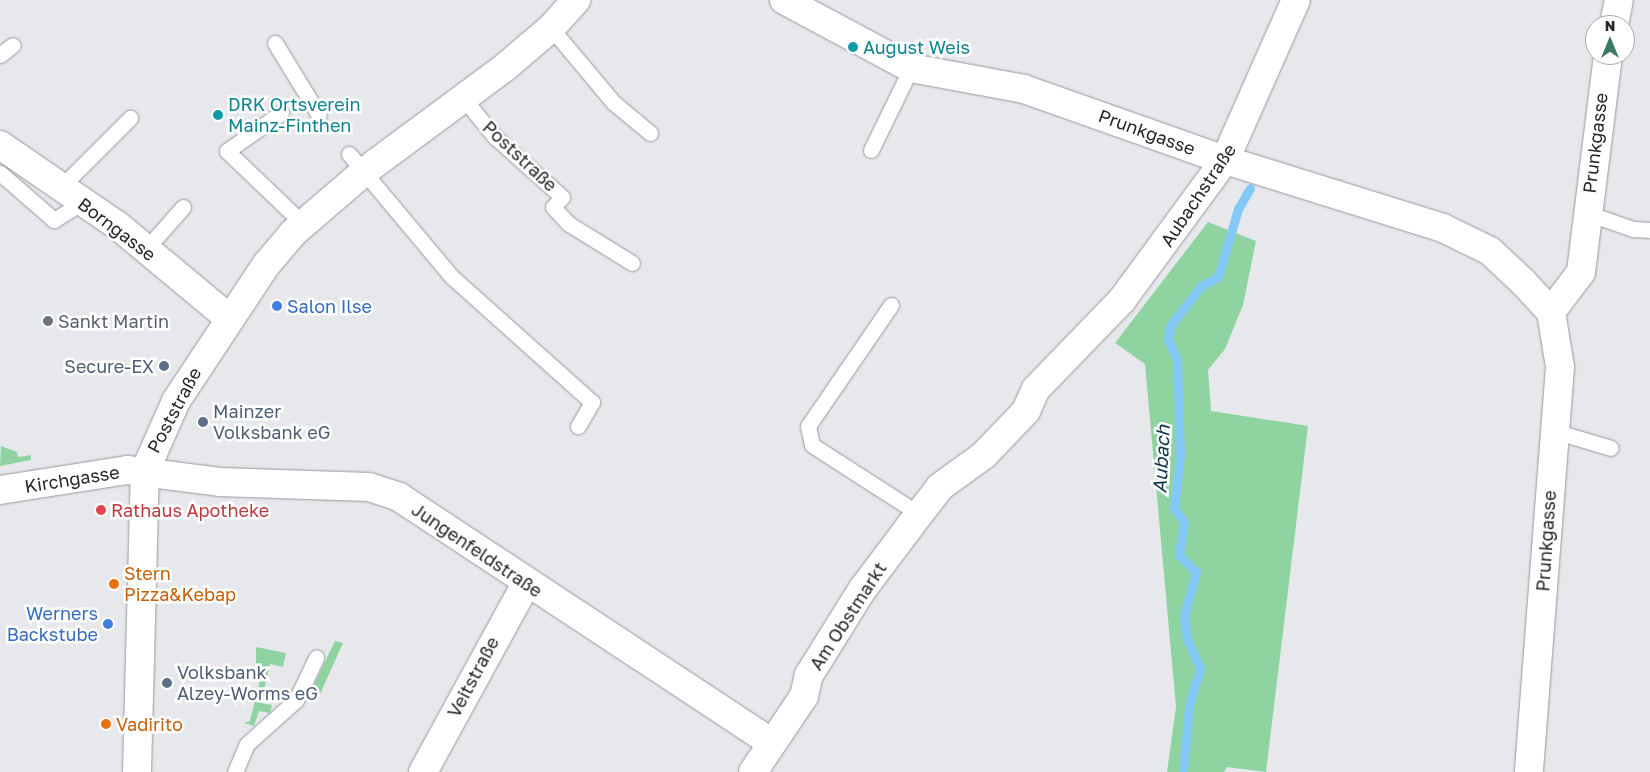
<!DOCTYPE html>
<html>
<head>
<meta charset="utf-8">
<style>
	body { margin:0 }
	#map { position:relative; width:1650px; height:772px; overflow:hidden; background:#e7e8ec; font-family:"Golos Text",sans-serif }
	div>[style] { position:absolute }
	.green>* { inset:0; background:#8fd3a0 }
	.stream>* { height:9px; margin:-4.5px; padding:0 4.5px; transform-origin:4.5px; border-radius:4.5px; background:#83c9f7 }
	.roads { filter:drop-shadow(0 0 1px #98999c) drop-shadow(0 0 1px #98999c) }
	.lane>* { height:15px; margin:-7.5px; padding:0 7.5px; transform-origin:7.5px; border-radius:7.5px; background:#fff }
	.street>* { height:28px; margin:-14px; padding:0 14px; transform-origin:14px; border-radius:14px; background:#fff }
	.secondary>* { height:28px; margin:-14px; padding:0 14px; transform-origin:14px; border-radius:14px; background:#fff }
	.dots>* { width:14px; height:14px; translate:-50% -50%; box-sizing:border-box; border:2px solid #fff; border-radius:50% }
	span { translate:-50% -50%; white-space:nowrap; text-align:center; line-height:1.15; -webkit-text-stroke:5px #fff; paint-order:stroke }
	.culture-label { font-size:18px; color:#0d838f }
	.left { translate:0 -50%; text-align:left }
	.street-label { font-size:18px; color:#272728 }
	.shop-label { font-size:18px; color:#366cbe }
	.right { translate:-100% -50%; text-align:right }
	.worship-label { font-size:18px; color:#5b616d }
	.service-label { font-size:18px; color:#4e5e75 }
	.health-label { font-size:18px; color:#be3a42 }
	.food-label { font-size:18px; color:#c56008 }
	.water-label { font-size:19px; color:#0e364d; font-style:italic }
	.north { position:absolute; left:1585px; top:15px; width:50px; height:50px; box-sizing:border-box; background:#fff; border:1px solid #a9a9a9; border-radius:50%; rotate:0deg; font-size:14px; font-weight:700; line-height:20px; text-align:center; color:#272728 }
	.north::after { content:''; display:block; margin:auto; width:18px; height:22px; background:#3c7863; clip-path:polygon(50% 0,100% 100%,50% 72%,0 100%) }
</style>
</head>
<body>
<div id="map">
	<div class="green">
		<i style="clip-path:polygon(1208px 222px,1256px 241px,1243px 305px,1225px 349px,1208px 370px,1211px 411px,1308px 426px,1266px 772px,1227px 767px,1224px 772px,1167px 772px,1176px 707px,1145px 364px,1115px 343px)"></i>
		<i style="clip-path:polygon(1px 446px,17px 452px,18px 457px,31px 455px,31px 460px,0 466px)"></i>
		<i style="clip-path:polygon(335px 641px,343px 643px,320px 694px,312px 689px)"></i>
		<i style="clip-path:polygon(256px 647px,286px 653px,283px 667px,270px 664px,261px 703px,272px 705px,270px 713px,259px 711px,254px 726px,244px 723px,250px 721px,262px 672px,256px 670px)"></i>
	</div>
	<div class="stream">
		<i style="left:1183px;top:772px;width:67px;rotate:-84.9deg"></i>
		<i style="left:1189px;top:705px;width:39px;rotate:-73deg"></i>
		<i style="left:1200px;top:668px;width:35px;rotate:-114deg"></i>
		<i style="left:1186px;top:636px;width:21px;rotate:-95deg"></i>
		<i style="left:1184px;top:615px;width:45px;rotate:-74.4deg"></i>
		<i style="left:1196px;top:572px;width:24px;rotate:-135deg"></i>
		<i style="left:1179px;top:555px;width:33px;rotate:-81deg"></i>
		<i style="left:1184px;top:522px;width:17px;rotate:-126deg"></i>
		<i style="left:1174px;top:508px;width:53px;rotate:-83.5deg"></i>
		<i style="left:1180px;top:455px;width:95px;rotate:-91.8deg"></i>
		<i style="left:1177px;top:360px;width:23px;rotate:-113deg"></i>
		<i style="left:1168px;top:339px;width:13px;rotate:-81deg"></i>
		<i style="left:1170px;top:326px;width:51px;rotate:-52.2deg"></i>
		<i style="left:1201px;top:286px;width:19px;rotate:-28deg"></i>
		<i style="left:1218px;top:277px;width:71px;rotate:-73.6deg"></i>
		<i style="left:1238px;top:209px;width:24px;rotate:-60deg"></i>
	</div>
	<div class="roads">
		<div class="lane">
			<i style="left:551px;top:28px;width:98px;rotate:50deg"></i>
			<i style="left:614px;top:103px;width:47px;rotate:39.8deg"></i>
			<i style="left:275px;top:43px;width:84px;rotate:58.6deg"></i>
			<i style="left:0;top:55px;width:16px;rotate:-38deg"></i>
			<i style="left:464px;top:99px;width:49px;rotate:50.8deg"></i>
			<i style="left:495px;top:137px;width:90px;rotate:41.8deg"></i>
			<i style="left:562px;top:197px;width:13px;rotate:132deg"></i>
			<i style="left:553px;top:207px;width:23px;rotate:47deg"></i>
			<i style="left:569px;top:224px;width:74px;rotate:31.8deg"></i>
			<i style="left:281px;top:113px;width:66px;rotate:144.9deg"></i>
			<i style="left:227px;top:151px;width:105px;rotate:43.8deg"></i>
			<i style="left:871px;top:150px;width:91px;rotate:-64deg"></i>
			<i style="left:349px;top:154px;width:160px;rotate:50.1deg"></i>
			<i style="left:452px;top:277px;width:188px;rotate:41.8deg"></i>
			<i style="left:592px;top:402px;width:28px;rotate:120deg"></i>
			<i style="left:0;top:173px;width:72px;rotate:41deg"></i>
			<i style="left:54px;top:220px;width:34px;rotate:-32deg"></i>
			<i style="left:61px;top:187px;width:98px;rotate:-45deg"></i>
			<i style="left:1587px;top:213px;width:49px;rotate:19.2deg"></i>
			<i style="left:1633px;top:229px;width:17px;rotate:3deg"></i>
			<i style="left:146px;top:249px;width:56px;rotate:-48.6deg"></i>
			<i style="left:891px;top:305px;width:147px;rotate:124.4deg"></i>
			<i style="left:808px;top:426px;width:19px;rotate:78deg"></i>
			<i style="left:812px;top:445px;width:127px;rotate:32.8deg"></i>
			<i style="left:1554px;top:431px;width:59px;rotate:16.6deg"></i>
			<i style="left:235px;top:772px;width:30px;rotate:-67deg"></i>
			<i style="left:247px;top:744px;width:66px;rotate:-41.9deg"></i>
			<i style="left:296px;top:700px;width:47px;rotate:-64.5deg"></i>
		</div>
		<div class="street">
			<i style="left:784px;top:0;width:144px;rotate:28.2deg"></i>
			<i style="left:911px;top:68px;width:115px;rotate:10.5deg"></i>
			<i style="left:1024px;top:89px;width:213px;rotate:19.5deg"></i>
			<i style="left:1225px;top:160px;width:228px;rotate:17.3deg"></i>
			<i style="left:1443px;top:228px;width:52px;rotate:26.1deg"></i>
			<i style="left:1490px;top:251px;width:45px;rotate:43.2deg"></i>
			<i style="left:1523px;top:282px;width:41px;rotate:47deg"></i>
			<i style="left:1551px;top:312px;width:56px;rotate:80.7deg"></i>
			<i style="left:1560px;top:367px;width:406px;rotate:94.4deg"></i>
			<i style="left:1614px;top:25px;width:25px;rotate:-79deg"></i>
			<i style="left:0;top:145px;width:142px;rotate:34.4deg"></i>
			<i style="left:117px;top:225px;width:147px;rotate:39.8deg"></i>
			<i style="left:1551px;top:312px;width:50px;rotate:-53.1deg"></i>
			<i style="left:1581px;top:272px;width:219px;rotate:-82.9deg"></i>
			<i style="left:0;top:490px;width:129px;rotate:-8.9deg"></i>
			<i style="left:127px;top:470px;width:93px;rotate:7.4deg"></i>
			<i style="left:219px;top:482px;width:150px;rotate:1.9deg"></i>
			<i style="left:369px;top:487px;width:32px;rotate:18deg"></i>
			<i style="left:399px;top:497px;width:445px;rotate:33.4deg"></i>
			<i style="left:423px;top:772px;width:214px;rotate:-61.3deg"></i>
		</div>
		<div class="secondary">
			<i style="left:137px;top:772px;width:301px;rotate:-88.5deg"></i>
			<i style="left:145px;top:471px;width:77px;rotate:-66.1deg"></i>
			<i style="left:176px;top:401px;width:163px;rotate:-56.5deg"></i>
			<i style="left:266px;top:265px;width:42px;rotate:-49.8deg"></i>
			<i style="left:293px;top:233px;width:95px;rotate:-40.7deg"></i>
			<i style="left:365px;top:171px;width:173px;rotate:-36.5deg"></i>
			<i style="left:504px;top:68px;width:62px;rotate:-40.4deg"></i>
			<i style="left:551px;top:28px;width:38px;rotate:-48deg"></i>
			<i style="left:753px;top:772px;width:92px;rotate:-56.1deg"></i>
			<i style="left:804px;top:696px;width:22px;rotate:-77deg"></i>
			<i style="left:809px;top:675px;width:100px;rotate:-58.1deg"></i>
			<i style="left:862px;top:590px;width:80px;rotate:-53.1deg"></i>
			<i style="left:910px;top:526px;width:49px;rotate:-52.4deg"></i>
			<i style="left:940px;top:487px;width:54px;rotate:-36deg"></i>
			<i style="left:984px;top:455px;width:61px;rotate:-46.3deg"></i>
			<i style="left:1026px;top:411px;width:24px;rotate:-66deg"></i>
			<i style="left:1036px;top:389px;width:124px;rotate:-46deg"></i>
			<i style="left:1122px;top:300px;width:174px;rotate:-53.7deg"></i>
			<i style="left:1225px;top:160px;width:175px;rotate:-66.1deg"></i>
		</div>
	</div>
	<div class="dots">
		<i style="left:853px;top:47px;background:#0f9aa8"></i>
		<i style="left:218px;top:115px;background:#0f9aa8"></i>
		<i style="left:277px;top:306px;background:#3f7fe0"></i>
		<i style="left:48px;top:321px;background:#6b7280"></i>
		<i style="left:164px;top:366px;background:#5c6f8a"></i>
		<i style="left:203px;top:422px;background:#5c6f8a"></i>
		<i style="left:101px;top:510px;background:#e0444e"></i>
		<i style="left:114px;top:584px;background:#e8710a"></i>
		<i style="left:108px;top:624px;background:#3f7fe0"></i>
		<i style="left:167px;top:683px;background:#5c6f8a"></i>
		<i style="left:106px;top:724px;background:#e8710a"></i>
	</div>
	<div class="culture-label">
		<span class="left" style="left:863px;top:47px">August Weis</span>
		<span class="left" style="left:228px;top:115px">DRK Ortsverein<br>Mainz-Finthen</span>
	</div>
	<div class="street-label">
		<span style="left:1147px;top:132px;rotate:20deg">Prunkgasse</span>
		<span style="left:1595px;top:143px;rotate:-83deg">Prunkgasse</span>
		<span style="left:520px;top:156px;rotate:43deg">Poststraße</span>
		<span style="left:1198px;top:195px;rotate:-56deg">Aubachstraße</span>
		<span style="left:117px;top:229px;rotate:37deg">Borngasse</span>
		<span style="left:174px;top:410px;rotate:-62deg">Poststraße</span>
		<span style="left:72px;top:479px;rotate:-9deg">Kirchgasse</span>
		<span style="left:1546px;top:541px;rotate:-86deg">Prunkgasse</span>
		<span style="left:477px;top:550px;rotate:34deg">Jungenfeldstraße</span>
		<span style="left:848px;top:616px;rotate:-57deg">Am Obstmarkt</span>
		<span style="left:473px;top:677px;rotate:-62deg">Veitstraße</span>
	</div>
	<div class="shop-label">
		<span class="left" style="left:287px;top:306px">Salon Ilse</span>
		<span class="right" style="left:98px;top:624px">Werners<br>Backstube</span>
	</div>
	<div class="worship-label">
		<span class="left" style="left:58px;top:321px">Sankt Martin</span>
	</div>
	<div class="service-label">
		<span class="right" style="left:154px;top:366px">Secure-EX</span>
		<span class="left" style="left:213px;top:422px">Mainzer<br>Volksbank eG</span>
		<span class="left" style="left:177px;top:683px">Volksbank<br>Alzey-Worms eG</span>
	</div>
	<div class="health-label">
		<span class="left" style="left:111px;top:510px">Rathaus Apotheke</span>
	</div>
	<div class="food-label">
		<span class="left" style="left:124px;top:584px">Stern<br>Pizza&amp;Kebap</span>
		<span class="left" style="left:116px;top:724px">Vadirito</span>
	</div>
	<div class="water-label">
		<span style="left:1161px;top:459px;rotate:-87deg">Aubach</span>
	</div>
	<div class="north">N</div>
</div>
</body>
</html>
